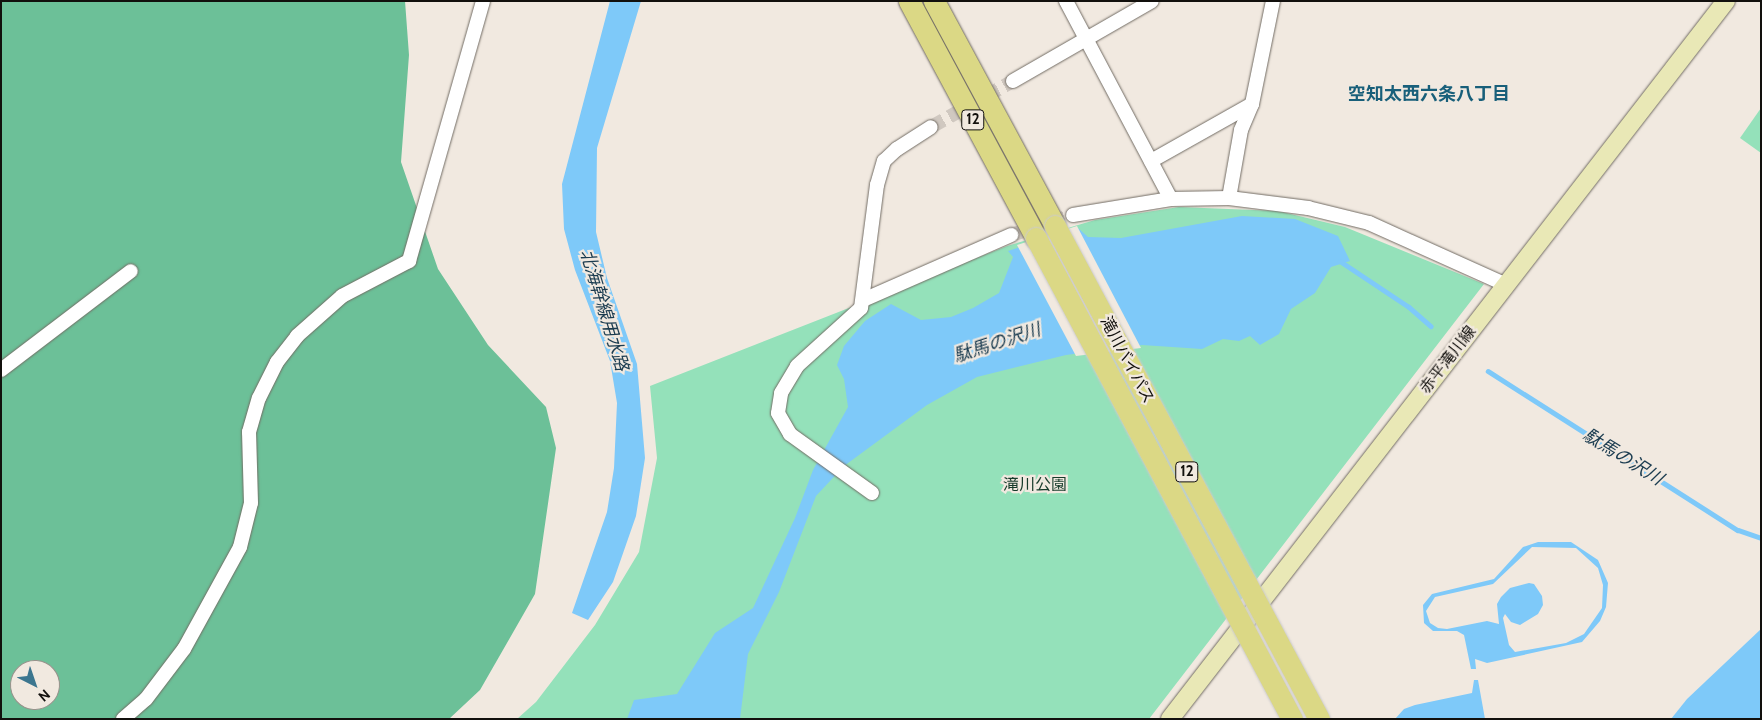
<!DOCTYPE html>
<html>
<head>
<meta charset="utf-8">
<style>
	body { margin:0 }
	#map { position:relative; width:1762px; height:720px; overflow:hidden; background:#f1e9e0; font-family:Cabin,"Noto Sans JP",sans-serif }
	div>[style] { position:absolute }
	.green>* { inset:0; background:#94e1ba }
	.forest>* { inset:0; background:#6cc098 }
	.water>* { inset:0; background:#7ec9f9 }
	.pier>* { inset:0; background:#f1e9e0 }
	.stream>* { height:4.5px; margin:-2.25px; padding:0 2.25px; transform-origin:2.25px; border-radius:2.25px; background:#7ec9f9 }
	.minor-tunnel>* { height:14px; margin-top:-7px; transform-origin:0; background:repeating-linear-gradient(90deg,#d0c8c0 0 14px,transparent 0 21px) }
	.roads { filter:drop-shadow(0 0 1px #726c64) drop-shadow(0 0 1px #726c64) }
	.minor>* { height:14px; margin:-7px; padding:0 7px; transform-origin:7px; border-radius:7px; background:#fff }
	.major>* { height:18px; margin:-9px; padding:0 9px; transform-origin:9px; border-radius:9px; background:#e9e8b6 }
	.highway>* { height:21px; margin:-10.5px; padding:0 10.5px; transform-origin:10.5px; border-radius:10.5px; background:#dbd885 }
	.bridges { filter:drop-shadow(0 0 1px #cbcaca) drop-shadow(0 0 1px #cbcaca) }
	.highway-bridge>* { height:21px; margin:-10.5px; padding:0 10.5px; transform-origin:10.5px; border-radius:10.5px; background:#dbd885 }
	span { translate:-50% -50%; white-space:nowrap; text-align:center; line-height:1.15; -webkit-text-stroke:4.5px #f1e9e0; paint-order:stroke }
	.shield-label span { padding:1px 4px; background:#f1e9e0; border:1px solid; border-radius:4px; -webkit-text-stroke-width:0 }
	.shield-label { font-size:15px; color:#12100d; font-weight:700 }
	.street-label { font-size:16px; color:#12100d }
	.park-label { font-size:16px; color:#163b2a }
	.neighbourhood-label { font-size:18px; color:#185f7a; font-weight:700 }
	.water-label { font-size:18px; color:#1b3c50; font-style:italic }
	.frame { position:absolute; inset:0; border:2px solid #12100d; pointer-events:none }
	.north { position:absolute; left:10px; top:660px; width:50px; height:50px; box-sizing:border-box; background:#f1e9e0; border:1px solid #98928c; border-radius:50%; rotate:139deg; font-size:14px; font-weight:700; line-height:20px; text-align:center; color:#12100d }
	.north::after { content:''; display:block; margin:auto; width:18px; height:22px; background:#3c768f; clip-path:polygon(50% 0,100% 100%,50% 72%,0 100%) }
</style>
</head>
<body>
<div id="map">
	<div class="green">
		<i style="clip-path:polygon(1761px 108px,1761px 153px,1740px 138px)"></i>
		<i style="clip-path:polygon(1179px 207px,1278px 211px,1345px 227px,1484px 284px,1149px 719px,517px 719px,536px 702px,595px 625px,639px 552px,657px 458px,650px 386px,1007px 246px,1095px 220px)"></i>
	</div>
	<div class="forest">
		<i style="clip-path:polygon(evenodd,1px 1px,405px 1px,409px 55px,401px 162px,438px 269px,488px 345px,546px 407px,556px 448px,535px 594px,480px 690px,449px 719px,1px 719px,1px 1px,20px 670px,50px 670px,50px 700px,20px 700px,20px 670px)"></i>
	</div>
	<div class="water">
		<i style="clip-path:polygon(610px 1px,641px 1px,597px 148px,596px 232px,607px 278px,637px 364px,645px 458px,636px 516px,613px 582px,588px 620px,572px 613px,607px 512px,614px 468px,617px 403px,610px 361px,575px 270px,564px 229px,562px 184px)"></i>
		<i style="clip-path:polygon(1242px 216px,1295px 219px,1338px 236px,1350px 261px,1331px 267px,1315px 293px,1291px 309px,1279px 334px,1260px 345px,1250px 336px,1239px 341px,1223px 339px,1202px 349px,1142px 345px,1066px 355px,977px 377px,927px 405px,844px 466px,816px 496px,779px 592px,748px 654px,740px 719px,627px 719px,634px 700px,677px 694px,715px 633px,753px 608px,795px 518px,813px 470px,848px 407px,844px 379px,837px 365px,844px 346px,865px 321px,891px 304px,921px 320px,951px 317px,973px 308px,999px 293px,1013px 257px,1008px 251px,1078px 228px,1088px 237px,1121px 238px)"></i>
		<i style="clip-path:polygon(evenodd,1538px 542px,1571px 542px,1598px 560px,1608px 583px,1606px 607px,1600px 621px,1582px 642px,1487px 663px,1475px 659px,1476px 669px,1471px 669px,1464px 635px,1457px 631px,1433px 631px,1424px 623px,1423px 605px,1432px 594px,1494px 579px,1523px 547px,1538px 542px,1532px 547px,1576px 548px,1598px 568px,1603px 585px,1602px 608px,1584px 634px,1566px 643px,1515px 652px,1509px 645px,1503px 618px,1505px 614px,1511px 622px,1520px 625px,1538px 614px,1543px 605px,1542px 596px,1534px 584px,1529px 583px,1510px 588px,1501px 597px,1497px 604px,1499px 624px,1487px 621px,1447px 629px,1438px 628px,1430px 623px,1426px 611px,1435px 597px,1493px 584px,1532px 547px)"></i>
		<i style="clip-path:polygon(1761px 629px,1761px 719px,1671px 719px,1687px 699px)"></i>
		<i style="clip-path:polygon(1474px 680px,1478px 680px,1485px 719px,1395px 719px,1404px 709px,1415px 705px,1472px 693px)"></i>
	</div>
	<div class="pier">
		<i style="clip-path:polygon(1077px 226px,1141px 348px,1076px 356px,1017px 245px)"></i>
	</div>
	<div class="stream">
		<i style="left:1340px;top:261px;width:83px;rotate:33.7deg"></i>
		<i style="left:1409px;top:307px;width:29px;rotate:41deg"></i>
		<i style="left:1488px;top:371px;width:296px;rotate:32.5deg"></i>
		<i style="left:1738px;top:530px;width:24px;rotate:19deg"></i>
	</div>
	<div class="minor-tunnel">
		<i style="left:931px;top:127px;width:94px;rotate:-29.3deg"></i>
		<i style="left:1011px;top:235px;width:65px;rotate:-17.9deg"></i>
	</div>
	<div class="roads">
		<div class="minor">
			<i style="left:1066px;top:1px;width:224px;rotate:62.1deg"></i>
			<i style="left:1013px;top:81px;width:160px;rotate:-29.9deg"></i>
			<i style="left:1151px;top:161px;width:116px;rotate:-29.4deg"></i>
			<i style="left:1252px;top:104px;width:105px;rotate:-78.5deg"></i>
			<i style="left:1229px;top:198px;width:69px;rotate:-80deg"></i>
			<i style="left:1241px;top:130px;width:28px;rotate:-67deg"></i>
			<i style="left:1073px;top:215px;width:99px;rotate:-9.3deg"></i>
			<i style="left:1171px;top:199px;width:58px;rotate:-1deg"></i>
			<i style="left:1229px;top:198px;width:80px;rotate:7.2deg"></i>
			<i style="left:1308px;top:208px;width:63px;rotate:13.8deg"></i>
			<i style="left:1369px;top:223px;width:150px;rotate:24.3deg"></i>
			<i style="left:863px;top:300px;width:162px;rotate:-23.7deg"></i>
			<i style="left:1px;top:370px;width:163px;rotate:-37.3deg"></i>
			<i style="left:872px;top:493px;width:101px;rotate:-144.3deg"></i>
			<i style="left:790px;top:434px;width:24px;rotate:-120deg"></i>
			<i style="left:778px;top:413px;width:20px;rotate:-81deg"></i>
			<i style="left:781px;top:393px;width:31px;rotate:-59deg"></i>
			<i style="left:797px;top:366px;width:86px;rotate:-42.2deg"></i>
			<i style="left:861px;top:308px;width:124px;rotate:-82.6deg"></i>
			<i style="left:877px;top:185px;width:25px;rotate:-74deg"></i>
			<i style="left:884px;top:161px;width:18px;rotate:-43deg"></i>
			<i style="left:897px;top:149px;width:40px;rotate:-32.9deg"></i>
			<i style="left:123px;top:719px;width:30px;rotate:-41deg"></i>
			<i style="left:146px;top:699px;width:63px;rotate:-52.8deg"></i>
			<i style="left:184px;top:649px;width:116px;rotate:-61.2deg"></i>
			<i style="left:240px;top:547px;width:45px;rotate:-76deg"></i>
			<i style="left:251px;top:503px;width:71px;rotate:-91.6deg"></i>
			<i style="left:249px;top:432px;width:35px;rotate:-74deg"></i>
			<i style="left:259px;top:398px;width:40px;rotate:-63.4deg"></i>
			<i style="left:277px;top:362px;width:33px;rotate:-52deg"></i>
			<i style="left:297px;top:336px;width:60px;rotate:-41.6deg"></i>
			<i style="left:342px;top:296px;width:76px;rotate:-27.6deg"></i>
			<i style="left:409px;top:261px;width:270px;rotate:-74.1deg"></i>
		</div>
		<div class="major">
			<i style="left:1170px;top:719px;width:908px;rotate:-52.25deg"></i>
		</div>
		<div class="highway">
			<i style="left:909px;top:1px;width:269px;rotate:61.8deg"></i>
			<i style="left:934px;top:1px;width:255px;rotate:61.7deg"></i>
		</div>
	</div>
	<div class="bridges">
		<div class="highway-bridge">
			<i style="left:1055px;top:226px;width:559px;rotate:61.83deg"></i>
			<i style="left:1036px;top:238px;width:545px;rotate:61.98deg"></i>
		</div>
	</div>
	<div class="shield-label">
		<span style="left:973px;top:120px">12</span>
		<span style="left:1187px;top:472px">12</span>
	</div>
	<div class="street-label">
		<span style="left:1127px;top:360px;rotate:62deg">滝川バイパス</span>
		<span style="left:1448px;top:360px;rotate:-52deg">赤平滝川線</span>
	</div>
	<div class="park-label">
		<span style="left:1035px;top:485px">滝川公園</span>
	</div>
	<div class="neighbourhood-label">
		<span style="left:1429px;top:94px">空知太西六条八丁目</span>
	</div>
	<div class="water-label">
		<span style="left:604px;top:310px;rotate:73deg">北海幹線用水路</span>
		<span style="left:997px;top:343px;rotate:-18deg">駄馬の沢川</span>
		<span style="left:1623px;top:457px;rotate:32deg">駄馬の沢川</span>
	</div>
	<div class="frame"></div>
	<div class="north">N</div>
</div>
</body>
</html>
